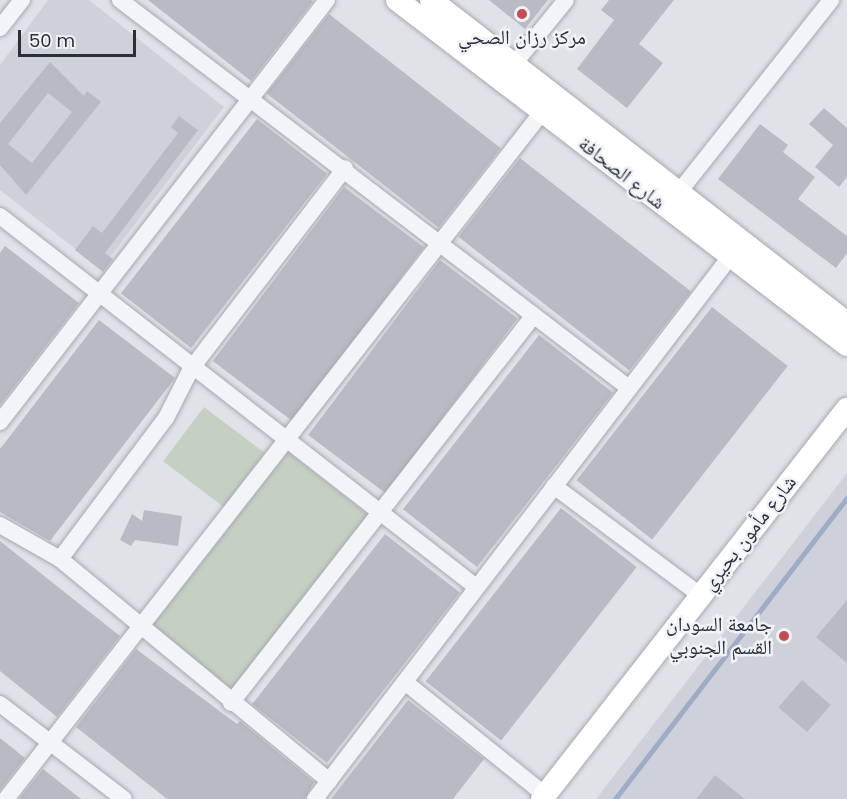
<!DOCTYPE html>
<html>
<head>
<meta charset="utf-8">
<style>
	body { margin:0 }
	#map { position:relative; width:847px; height:799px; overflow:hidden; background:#e0e2e8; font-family:Poppins,"Noto Naskh Arabic",sans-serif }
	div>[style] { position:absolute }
	.built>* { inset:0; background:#cfd1da }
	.green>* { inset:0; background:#c4d1c2; transform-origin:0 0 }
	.stream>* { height:4.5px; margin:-2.25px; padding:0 2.25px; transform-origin:2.25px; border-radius:2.25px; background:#9eacc6 }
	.building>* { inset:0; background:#b8bbc5; transform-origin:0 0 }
	.roads { filter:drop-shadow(0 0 2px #a6a9b2) drop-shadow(0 0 2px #a6a9b2) }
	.street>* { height:16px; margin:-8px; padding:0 8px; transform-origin:8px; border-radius:8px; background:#f3f4f7 }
	.secondary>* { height:22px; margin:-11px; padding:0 11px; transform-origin:11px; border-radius:11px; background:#fff }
	.dots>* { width:16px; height:16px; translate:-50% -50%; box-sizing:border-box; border:3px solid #f0f2f6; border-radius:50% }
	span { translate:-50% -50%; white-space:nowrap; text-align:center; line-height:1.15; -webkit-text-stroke:5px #f0f2f6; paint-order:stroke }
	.poi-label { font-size:20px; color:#2a2f3e }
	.right { translate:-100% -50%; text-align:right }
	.street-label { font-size:20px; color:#2a2f3e }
	.scale { position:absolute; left:18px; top:30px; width:118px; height:27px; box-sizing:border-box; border:3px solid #2a2f3e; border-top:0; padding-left:8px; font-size:18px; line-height:21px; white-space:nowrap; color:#2a2f3e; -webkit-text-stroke:4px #f0f2f6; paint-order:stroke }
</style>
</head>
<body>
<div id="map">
	<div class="built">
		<i style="clip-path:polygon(48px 0,89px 0,224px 107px,101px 269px,0 190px,0 65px)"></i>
		<i style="clip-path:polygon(847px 473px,847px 799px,596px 799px)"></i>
	</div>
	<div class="green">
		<i style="left:204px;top:407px;width:76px;height:68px;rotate:37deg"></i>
		<i style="left:288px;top:452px;width:102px;height:224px;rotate:38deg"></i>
	</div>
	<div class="stream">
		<i style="left:615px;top:799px;width:380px;rotate:-52.4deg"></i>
	</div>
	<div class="building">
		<i style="clip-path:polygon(148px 0,311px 0,313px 1px,251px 81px)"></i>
		<i style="clip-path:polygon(489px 0,548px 0,525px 29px)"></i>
		<i style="clip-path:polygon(609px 0,674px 0,639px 44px,663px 63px,627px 108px,577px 69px,614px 20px,601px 10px)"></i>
		<i style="left:329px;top:14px;width:218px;height:101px;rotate:38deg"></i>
		<i style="clip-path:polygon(evenodd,50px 62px,84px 96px,87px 91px,101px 102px,26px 195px,0 165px,0 123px,50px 62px,48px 93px,72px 112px,32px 163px,8px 144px,48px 93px)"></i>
		<i style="clip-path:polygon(824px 108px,847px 128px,847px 177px,839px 187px,815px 167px,833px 145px,809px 124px)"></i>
		<i style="clip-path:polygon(179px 116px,198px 130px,105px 253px,113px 259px,103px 272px,75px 250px,93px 226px,102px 233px,178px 133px,171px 127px)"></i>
		<i style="left:257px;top:119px;width:89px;height:221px;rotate:38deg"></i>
		<i style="clip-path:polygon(760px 124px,788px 145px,783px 152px,815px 177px,798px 199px,847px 236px,847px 253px,836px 268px,718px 179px)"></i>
		<i style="left:520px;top:158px;width:217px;height:100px;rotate:38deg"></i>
		<i style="left:344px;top:187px;width:100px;height:218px;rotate:37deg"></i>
		<i style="clip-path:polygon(5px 246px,79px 303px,0 405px,0 253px)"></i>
		<i style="left:440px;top:260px;width:97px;height:219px;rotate:37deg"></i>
		<i style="left:712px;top:307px;width:96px;height:220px;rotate:38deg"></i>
		<i style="clip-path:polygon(99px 320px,175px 378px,50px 541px,0 512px,0 449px)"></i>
		<i style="left:539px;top:335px;width:94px;height:221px;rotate:38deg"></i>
		<i style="left:561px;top:508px;width:96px;height:220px;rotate:38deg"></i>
		<i style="clip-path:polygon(144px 510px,182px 516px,178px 546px,135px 540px,131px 546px,120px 540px,132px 514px,142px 521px)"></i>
		<i style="left:385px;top:534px;width:95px;height:216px;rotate:38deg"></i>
		<i style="clip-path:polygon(0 541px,120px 636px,57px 717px,0 671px)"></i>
		<i style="clip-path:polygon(847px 600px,847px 663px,816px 637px)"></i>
		<i style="clip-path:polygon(136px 649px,237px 724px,240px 721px,314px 782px,305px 799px,167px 799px,76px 727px)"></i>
		<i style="left:802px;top:680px;width:38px;height:36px;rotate:41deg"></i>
		<i style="clip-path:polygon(408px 700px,484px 759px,453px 799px,331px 799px)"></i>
		<i style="clip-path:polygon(0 738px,25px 758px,0 790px)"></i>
		<i style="clip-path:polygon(43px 769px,81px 799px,19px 799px)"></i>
		<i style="clip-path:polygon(715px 775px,745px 799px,696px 799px)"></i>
	</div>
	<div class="roads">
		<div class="street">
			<i style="left:120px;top:0;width:640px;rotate:37.32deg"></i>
			<i style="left:0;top:28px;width:36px;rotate:-52deg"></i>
			<i style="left:514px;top:64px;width:82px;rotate:-50.9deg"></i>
			<i style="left:679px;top:192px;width:245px;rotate:-51.6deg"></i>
			<i style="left:0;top:216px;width:602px;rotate:37.92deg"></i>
			<i style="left:0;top:422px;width:534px;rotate:-52.23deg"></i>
			<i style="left:554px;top:486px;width:182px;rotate:36.7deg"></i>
			<i style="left:0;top:525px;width:69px;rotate:29.5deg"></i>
			<i style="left:60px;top:559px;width:349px;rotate:39.5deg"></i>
			<i style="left:60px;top:559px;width:176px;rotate:-53.1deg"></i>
			<i style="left:166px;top:418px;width:55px;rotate:-63deg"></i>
			<i style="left:191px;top:369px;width:253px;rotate:-52.5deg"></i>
			<i style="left:405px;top:682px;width:180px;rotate:38.9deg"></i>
			<i style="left:231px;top:703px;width:492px;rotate:-52deg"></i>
			<i style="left:0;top:704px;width:156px;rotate:37.5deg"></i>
			<i style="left:6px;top:799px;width:873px;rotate:-52.03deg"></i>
			<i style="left:315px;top:799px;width:683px;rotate:-52.56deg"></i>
		</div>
		<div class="secondary">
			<i style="left:397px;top:0;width:567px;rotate:37.48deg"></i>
			<i style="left:431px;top:0;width:527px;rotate:37.83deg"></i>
			<i style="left:542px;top:799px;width:495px;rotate:-52deg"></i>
		</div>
	</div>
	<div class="dots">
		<i style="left:522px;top:14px;background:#c44e51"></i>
		<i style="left:784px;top:636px;background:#c44e51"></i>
	</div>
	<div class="poi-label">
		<span style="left:522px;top:37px">مركز رزان الصحي</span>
		<span class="right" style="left:772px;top:636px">جامعة السودان<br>القسم الجنوبي</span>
	</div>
	<div class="street-label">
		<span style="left:622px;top:173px;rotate:38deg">شارع الصحافة</span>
		<span style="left:749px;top:533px;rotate:-52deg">شارع مأمون بحيري</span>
	</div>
	<div class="scale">50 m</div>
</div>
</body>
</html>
